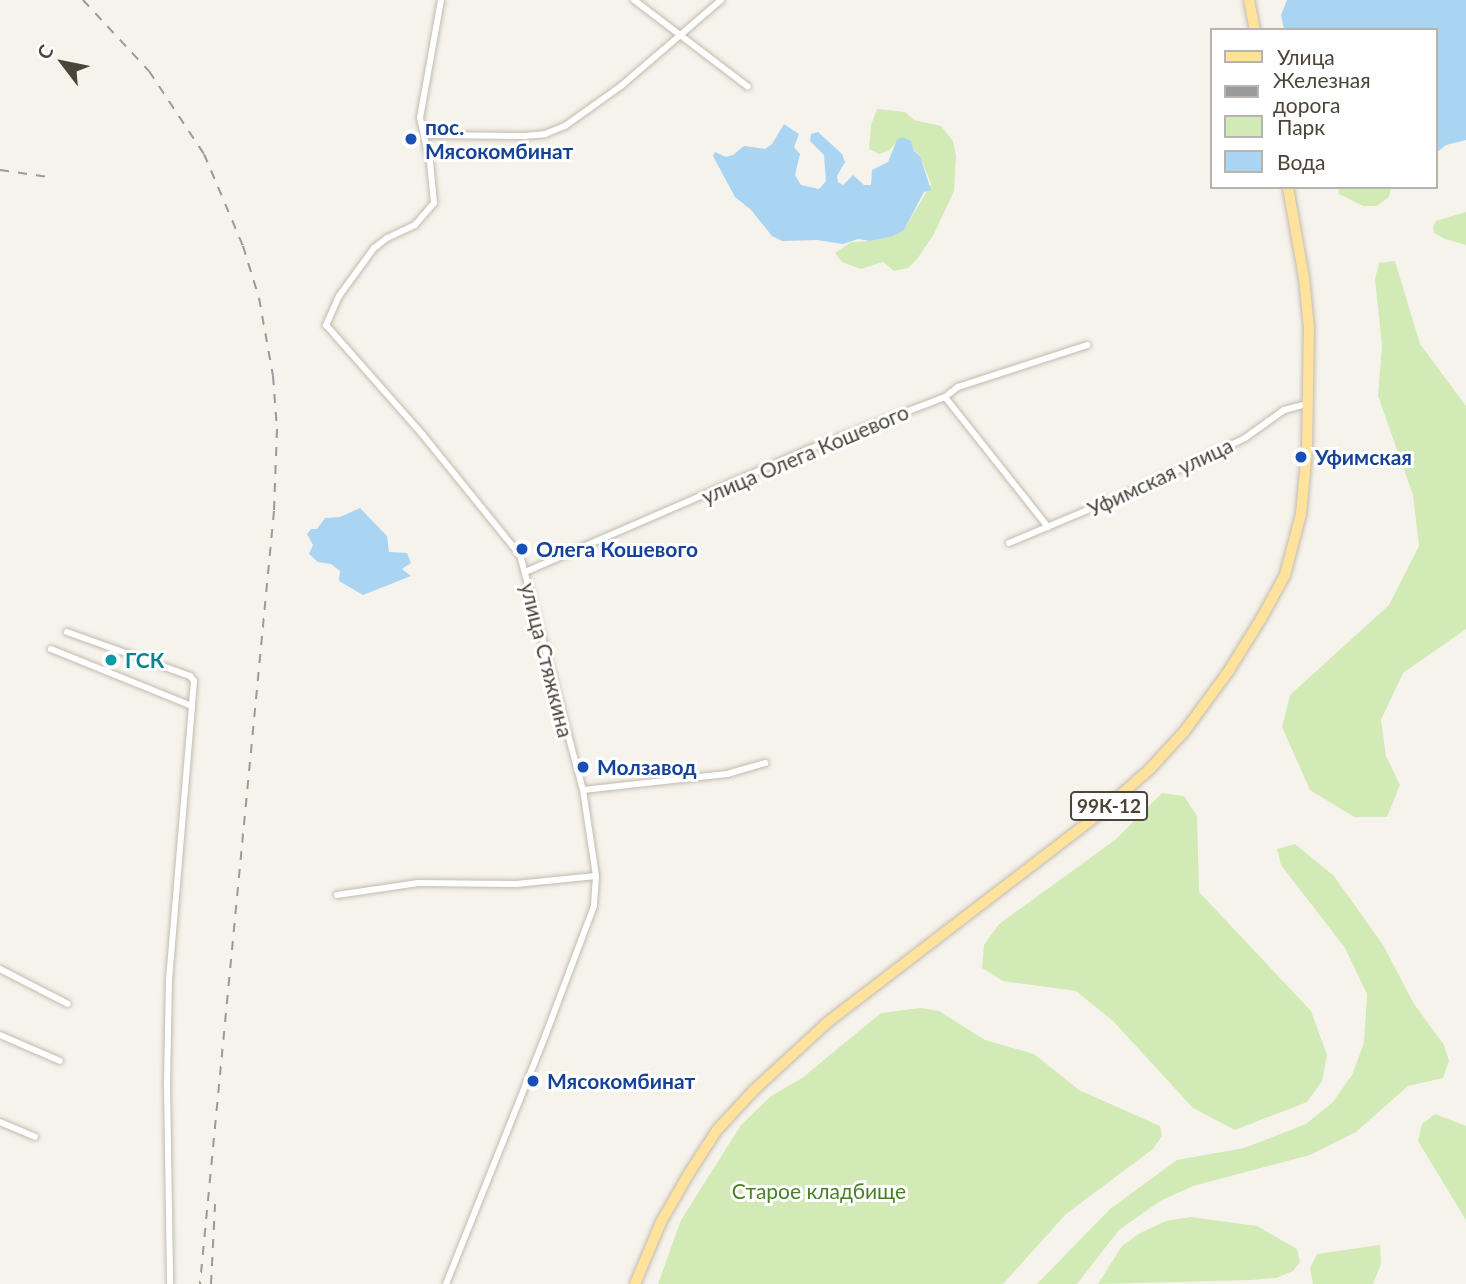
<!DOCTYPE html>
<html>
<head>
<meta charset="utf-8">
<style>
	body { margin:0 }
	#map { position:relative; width:1466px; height:1284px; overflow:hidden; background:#f6f3ec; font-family:Lato,sans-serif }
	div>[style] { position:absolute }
	.green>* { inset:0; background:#d2eab5 }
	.water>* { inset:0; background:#a9d4f2 }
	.roads { filter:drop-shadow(0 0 2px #c2bbae) drop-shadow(0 0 2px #c2bbae) }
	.street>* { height:6px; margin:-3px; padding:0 3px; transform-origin:3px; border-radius:3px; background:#fff }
	.primary>* { height:10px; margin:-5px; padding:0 5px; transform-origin:5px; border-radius:5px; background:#ffe39c }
	.rail>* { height:2px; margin-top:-1px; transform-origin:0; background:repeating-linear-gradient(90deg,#9a9a9a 0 9px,transparent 0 18px) }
	.dots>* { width:19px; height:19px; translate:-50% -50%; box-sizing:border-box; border:4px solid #fff; border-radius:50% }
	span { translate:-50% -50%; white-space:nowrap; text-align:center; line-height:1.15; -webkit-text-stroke:6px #fff; paint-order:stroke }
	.shield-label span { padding:2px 5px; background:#fff; border:2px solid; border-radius:5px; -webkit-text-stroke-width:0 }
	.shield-label { font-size:19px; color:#4b4439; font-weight:700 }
	.transit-label { font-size:21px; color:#164399; font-weight:700 }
	.left { translate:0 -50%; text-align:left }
	.street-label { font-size:21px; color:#4b4439 }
	.culture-label { font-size:21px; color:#0d838f; font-weight:700 }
	.park-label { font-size:21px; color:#4a7f2a }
	.legend { position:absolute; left:1210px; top:28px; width:228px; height:161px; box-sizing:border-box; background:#fff; border:2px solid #b7b4b0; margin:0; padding:9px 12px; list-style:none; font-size:21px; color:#4b4439 }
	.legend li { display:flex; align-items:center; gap:14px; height:35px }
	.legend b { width:35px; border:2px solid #b7b4b0 }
	.north { position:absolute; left:28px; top:28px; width:70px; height:70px; -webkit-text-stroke:5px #fff; paint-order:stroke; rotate:302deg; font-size:19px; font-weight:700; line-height:28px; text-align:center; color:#4b4439 }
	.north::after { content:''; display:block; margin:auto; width:24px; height:32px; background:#4b4439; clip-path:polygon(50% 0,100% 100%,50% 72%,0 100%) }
</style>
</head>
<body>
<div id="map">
	<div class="green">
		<i style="clip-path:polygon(877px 109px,905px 112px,914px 120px,941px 126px,953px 141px,956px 156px,954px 191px,934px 234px,917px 259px,908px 268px,894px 271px,883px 262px,861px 269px,842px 262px,835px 253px,851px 242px,870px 241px,904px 230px,931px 184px,920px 156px,902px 137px,888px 151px,879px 154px,869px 149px,871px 125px)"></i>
		<i style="clip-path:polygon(1338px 187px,1391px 187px,1389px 197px,1377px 206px,1363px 206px,1339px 194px)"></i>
		<i style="clip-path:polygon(1466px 212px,1466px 245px,1445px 239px,1434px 233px,1433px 227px,1436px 221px)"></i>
		<i style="clip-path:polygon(1395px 261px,1420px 344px,1466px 406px,1466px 629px,1403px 673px,1381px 720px,1386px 756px,1400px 785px,1387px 817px,1354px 817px,1310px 790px,1282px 727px,1290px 695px,1389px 605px,1419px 546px,1413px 495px,1378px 396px,1382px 346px,1375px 279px,1379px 263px)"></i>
		<i style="clip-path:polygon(1162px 793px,1184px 796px,1197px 816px,1199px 892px,1311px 1011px,1327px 1055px,1322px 1081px,1307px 1102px,1235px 1130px,1193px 1108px,1113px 1021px,1076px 991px,1003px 981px,982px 968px,984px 945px,999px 924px,1115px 840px)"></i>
		<i style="clip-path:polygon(1295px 844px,1334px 876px,1383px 945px,1414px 1004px,1444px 1045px,1449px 1061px,1443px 1078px,1408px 1086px,1356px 1132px,1310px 1155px,1193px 1186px,1160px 1201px,1119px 1230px,1077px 1284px,1037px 1284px,1110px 1209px,1177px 1160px,1244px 1148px,1306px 1124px,1333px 1102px,1352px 1075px,1364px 1043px,1367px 994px,1345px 948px,1281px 865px,1277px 849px)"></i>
		<i style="clip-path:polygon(921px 1008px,939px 1011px,985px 1040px,1034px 1054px,1079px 1090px,1160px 1126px,1162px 1136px,1153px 1149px,1066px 1214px,1003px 1284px,658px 1284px,681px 1220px,741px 1125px,771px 1096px,802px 1078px,881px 1013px)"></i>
		<i style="clip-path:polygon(1435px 1114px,1466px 1126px,1466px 1220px,1418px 1141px,1422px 1124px)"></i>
		<i style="clip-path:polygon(1190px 1217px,1257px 1226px,1297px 1249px,1300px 1262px,1293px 1271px,1276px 1278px,1251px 1280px,1098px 1284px,1122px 1246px,1140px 1233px,1166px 1221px)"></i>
		<i style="clip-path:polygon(1380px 1245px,1381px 1264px,1373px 1284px,1313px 1284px,1310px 1268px,1317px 1254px)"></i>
	</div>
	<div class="water">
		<i style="clip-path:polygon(1287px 0,1466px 0,1466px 140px,1446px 145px,1436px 153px,1436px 30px,1284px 30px,1281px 15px)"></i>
		<i style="clip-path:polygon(784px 124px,799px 134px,794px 147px,800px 154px,795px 175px,801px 185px,819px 189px,826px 181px,824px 155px,810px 141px,811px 134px,818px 132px,842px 154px,845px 162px,837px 176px,838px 182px,843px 185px,853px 175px,864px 185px,871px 185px,872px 170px,888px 162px,897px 140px,902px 137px,911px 141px,914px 151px,920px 156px,931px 190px,924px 192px,904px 230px,893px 236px,870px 241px,858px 239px,843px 244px,817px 240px,782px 241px,772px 236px,751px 210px,735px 197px,713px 156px,715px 152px,726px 157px,733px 155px,744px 146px,765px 149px,772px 144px)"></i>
		<i style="clip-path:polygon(360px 508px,387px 536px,389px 552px,407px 553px,411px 563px,402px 569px,411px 576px,363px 595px,339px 581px,340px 571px,331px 564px,318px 562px,309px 554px,313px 545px,307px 534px,311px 529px,317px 529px,325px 518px,340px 517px)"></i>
	</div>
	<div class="roads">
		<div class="street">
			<i style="left:441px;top:0;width:120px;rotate:100.1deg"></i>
			<i style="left:420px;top:118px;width:45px;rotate:77.2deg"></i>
			<i style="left:430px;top:162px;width:41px;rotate:84.4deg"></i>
			<i style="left:434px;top:203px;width:29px;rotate:131deg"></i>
			<i style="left:415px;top:225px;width:31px;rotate:155deg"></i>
			<i style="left:387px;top:238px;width:16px;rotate:142deg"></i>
			<i style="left:374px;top:248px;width:59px;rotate:126.1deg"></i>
			<i style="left:339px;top:296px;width:32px;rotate:114deg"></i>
			<i style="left:326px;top:325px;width:145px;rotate:48.6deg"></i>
			<i style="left:422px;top:434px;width:156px;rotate:51deg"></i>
			<i style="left:520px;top:555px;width:243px;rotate:75deg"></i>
			<i style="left:583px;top:790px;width:87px;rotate:81.4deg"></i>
			<i style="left:596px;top:876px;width:30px;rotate:94deg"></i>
			<i style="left:594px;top:906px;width:137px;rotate:110.6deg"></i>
			<i style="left:546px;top:1034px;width:269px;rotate:111.8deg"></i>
			<i style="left:634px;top:0;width:143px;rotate:37.3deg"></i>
			<i style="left:424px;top:135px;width:100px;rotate:0.6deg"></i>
			<i style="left:524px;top:136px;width:21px;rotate:-5deg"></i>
			<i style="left:545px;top:134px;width:22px;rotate:-22deg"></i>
			<i style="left:565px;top:126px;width:69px;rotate:-35.5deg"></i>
			<i style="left:621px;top:86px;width:132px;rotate:-40.7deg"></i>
			<i style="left:945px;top:397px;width:166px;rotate:51.6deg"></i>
			<i style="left:1009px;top:543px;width:144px;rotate:-22.8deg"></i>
			<i style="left:1142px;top:487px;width:114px;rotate:-25.4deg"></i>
			<i style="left:1245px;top:438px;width:48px;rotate:-35.7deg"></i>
			<i style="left:1284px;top:410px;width:24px;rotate:-15deg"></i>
			<i style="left:525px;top:572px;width:309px;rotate:-23.4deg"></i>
			<i style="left:809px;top:449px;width:146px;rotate:-20.9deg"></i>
			<i style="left:945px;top:397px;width:16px;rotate:-38deg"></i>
			<i style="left:958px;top:387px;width:136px;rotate:-18deg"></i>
			<i style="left:67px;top:632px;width:131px;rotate:19.7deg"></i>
			<i style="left:190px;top:676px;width:6px;rotate:51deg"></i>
			<i style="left:194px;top:681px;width:25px;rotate:95deg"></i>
			<i style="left:51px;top:649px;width:152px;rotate:22deg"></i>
			<i style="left:192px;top:706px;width:274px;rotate:94.8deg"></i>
			<i style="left:169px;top:979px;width:106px;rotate:91.1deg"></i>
			<i style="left:167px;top:1085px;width:199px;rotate:89.1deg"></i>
			<i style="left:583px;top:790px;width:145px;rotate:-6.3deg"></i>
			<i style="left:727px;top:774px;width:40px;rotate:-16deg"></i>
			<i style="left:337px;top:895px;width:82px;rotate:-8.4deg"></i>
			<i style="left:418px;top:883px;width:98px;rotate:0.6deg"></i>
			<i style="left:516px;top:884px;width:80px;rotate:-5.7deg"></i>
			<i style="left:0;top:969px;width:76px;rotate:27.2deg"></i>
			<i style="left:0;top:1035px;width:65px;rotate:23.4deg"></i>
			<i style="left:0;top:1122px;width:38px;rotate:23deg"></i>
		</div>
		<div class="primary">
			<i style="left:1249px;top:0;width:31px;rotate:79deg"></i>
			<i style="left:635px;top:1284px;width:67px;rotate:-67.2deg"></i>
			<i style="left:661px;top:1222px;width:54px;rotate:-60.1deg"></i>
			<i style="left:688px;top:1175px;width:54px;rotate:-57.2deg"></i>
			<i style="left:717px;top:1130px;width:54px;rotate:-47.2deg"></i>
			<i style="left:754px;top:1090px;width:100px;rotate:-42.6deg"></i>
			<i style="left:828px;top:1022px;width:343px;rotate:-37.5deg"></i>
			<i style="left:1100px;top:813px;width:65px;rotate:-41.3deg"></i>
			<i style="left:1149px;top:770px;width:52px;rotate:-47.4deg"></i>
			<i style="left:1184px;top:732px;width:74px;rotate:-53.7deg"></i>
			<i style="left:1228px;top:672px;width:62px;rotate:-58.1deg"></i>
			<i style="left:1261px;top:619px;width:50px;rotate:-61.4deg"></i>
			<i style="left:1285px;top:575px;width:63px;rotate:-75.3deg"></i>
			<i style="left:1301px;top:514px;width:64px;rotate:-84.6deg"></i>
			<i style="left:1307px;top:450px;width:122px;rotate:-89.1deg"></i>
			<i style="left:1309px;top:328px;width:50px;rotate:-95.7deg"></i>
			<i style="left:1304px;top:278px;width:92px;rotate:-100deg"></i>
		</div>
	</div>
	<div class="rail">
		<i style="left:83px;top:0;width:97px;rotate:47.1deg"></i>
		<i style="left:149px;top:71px;width:100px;rotate:56.5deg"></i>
		<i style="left:204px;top:154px;width:100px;rotate:67deg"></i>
		<i style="left:243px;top:246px;width:54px;rotate:72.9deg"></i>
		<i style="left:259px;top:298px;width:79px;rotate:79.8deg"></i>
		<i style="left:273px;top:376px;width:53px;rotate:85.7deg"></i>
		<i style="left:277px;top:429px;width:82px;rotate:92.1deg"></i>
		<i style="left:274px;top:511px;width:777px;rotate:95.47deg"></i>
		<i style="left:0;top:170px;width:49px;rotate:8.3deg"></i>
		<i style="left:211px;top:1284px;width:80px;rotate:-87.1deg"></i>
	</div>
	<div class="dots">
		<i style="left:411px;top:139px;background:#1a4fb4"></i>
		<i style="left:1301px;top:457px;background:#1a4fb4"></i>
		<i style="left:522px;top:549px;background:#1a4fb4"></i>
		<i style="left:111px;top:660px;background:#0f9aa8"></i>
		<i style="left:583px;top:767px;background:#1a4fb4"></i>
		<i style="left:533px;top:1081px;background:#1a4fb4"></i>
	</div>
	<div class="shield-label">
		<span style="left:1109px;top:806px">99К-12</span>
	</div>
	<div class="transit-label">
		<span class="left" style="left:425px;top:139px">пос.<br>Мясокомбинат</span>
		<span class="left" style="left:1315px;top:457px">Уфимская</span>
		<span class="left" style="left:536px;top:549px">Олега Кошевого</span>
		<span class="left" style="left:597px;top:767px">Молзавод</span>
		<span class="left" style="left:547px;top:1081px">Мясокомбинат</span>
	</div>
	<div class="street-label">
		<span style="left:805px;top:454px;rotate:-23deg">улица Олега Кошевого</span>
		<span style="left:1160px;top:477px;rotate:-25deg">Уфимская улица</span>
		<span style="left:547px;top:660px;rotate:76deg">улица Стяжкина</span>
	</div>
	<div class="culture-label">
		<span class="left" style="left:125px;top:660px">ГСК</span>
	</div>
	<div class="park-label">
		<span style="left:819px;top:1191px">Старое кладбище</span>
	</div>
	<ul class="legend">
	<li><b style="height:9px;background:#ffe39c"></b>Улица</li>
	<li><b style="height:9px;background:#9a9a9a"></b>Железная дорога</li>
	<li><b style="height:19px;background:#d2eab5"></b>Парк</li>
	<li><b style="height:19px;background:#a9d4f2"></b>Вода</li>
	</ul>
	<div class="north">С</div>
</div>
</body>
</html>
